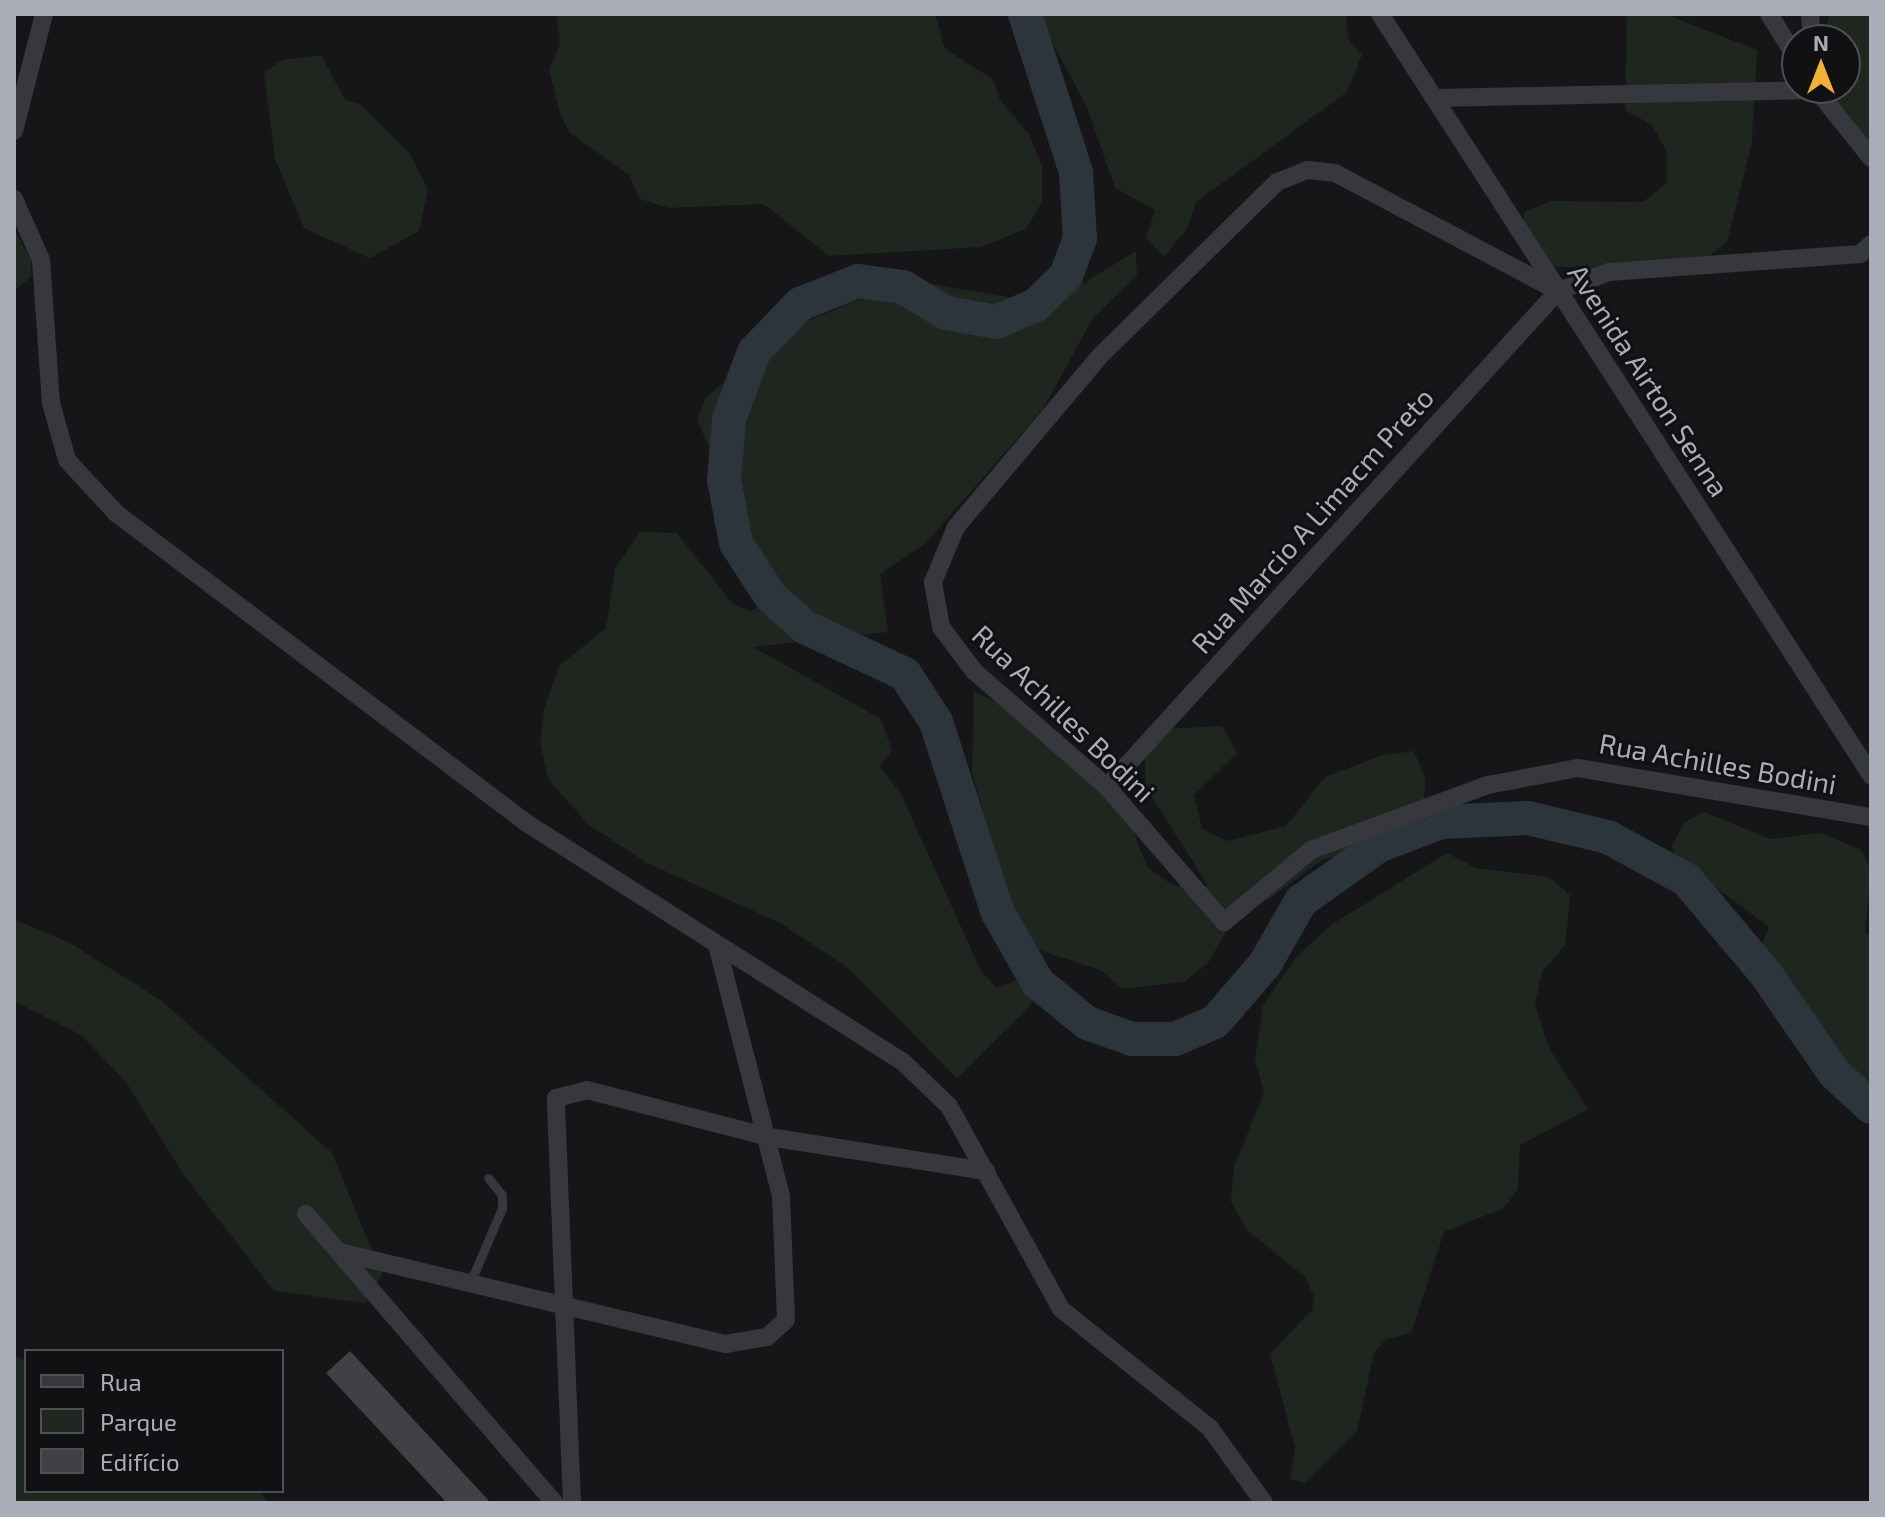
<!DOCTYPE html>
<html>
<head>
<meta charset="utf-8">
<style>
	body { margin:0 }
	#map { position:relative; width:1885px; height:1517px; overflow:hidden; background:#161618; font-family:"Exo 2",sans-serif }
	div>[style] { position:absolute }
	.green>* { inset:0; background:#1e261f }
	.river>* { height:34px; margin:-17px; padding:0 17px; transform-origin:17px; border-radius:17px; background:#2c353c }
	.building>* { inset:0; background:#404145 }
	.service>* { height:9px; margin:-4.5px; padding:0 4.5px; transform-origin:4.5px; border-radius:4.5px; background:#37383d }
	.minor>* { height:18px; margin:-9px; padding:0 9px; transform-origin:9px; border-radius:9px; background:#37383d }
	span { translate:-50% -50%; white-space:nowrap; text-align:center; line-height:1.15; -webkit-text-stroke:6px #111113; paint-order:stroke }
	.street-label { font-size:28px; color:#a8adb8 }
	.frame { position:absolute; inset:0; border:16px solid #a8adb8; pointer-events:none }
	.legend { position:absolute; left:24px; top:1349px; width:260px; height:144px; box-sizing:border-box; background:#111113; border:2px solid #4d4f55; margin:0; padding:10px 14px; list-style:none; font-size:24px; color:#a8adb8 }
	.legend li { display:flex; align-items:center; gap:16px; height:40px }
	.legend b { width:40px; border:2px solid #4d4f55 }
	.north { position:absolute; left:1781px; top:24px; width:80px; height:80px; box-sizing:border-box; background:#111113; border:2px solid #4d4f55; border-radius:50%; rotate:0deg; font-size:22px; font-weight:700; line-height:32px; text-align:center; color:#a8adb8 }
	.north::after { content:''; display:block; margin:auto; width:28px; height:36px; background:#f2b134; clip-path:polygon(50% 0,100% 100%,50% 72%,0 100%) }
</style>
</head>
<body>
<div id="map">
	<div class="green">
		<i style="clip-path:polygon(556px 14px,935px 14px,945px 49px,993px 79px,1000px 100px,1029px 134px,1042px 166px,1042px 202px,1026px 229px,981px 247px,829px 256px,764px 204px,669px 208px,640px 199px,629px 175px,569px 132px,560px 113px,549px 70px,560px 44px)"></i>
		<i style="clip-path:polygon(1037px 14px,1346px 14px,1348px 39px,1362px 55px,1347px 92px,1196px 202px,1188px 227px,1164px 257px,1146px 238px,1155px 210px,1115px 188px,1087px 107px)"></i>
		<i style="clip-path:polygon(1627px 14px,1665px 14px,1757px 50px,1752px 142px,1727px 242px,1704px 260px,1612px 270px,1550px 266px,1524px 246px,1524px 212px,1551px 201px,1643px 202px,1667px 183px,1667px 152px,1652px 125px,1625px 110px)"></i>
		<i style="clip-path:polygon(1829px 14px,1871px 14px,1871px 161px,1825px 88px,1845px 88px,1845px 40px,1824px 40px)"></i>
		<i style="clip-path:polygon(321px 55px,345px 100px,360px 104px,410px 154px,428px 189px,419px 231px,370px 258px,304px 228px,275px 159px,264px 72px,282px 60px)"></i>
		<i style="clip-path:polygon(14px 228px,31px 260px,31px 277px,14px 291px)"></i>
		<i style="clip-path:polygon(1136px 251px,1137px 275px,1093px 318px,1043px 409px,926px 543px,880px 574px,888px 632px,753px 647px,881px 719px,892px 751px,879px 766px,900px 792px,981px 971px,997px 988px,1019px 979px,1036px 987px,1031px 1005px,957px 1078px,847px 967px,780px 923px,647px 863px,589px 825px,548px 779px,540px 742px,544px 709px,559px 666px,606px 628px,615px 568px,640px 532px,677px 533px,732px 603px,749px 611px,763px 606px,762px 575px,697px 419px,705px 399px,776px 334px,907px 280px,1049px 304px)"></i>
		<i style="clip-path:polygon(974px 691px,1015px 712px,1125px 809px,1147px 867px,1174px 886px,1208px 886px,1145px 786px,1145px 755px,1161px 729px,1222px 726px,1237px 753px,1194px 795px,1202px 829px,1228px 841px,1286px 826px,1325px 777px,1383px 755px,1414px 751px,1425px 778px,1424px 809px,1405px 832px,1320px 861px,1270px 899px,1239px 910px,1208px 963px,1184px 982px,1123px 989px,1100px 970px,1039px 950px,1016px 926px,972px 772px)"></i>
		<i style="clip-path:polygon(1704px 812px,1770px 839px,1821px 833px,1861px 850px,1871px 870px,1865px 933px,1871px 936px,1871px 1127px,1779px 995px,1762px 944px,1769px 927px,1674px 856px,1672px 845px,1685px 822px)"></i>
		<i style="clip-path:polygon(1447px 853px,1476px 868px,1549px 877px,1570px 895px,1565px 945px,1542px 972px,1535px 1005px,1549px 1048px,1588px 1109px,1520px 1145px,1518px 1189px,1504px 1208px,1444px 1232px,1411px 1333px,1386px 1339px,1374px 1353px,1357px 1431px,1305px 1483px,1290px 1479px,1295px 1447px,1270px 1354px,1312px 1310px,1314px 1297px,1306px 1278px,1247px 1230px,1231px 1202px,1234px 1167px,1264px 1092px,1255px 1060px,1263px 1005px,1297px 956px,1331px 925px)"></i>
		<i style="clip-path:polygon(14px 919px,70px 943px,162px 1001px,332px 1153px,382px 1275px,365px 1303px,274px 1291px,183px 1174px,126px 1082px,81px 1035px,14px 1001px)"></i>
		<i style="clip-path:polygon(14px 1355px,26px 1362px,26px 1491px,258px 1491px,270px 1503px,14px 1503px)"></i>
	</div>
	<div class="river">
		<i style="left:1025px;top:14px;width:166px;rotate:72.1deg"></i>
		<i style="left:1076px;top:172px;width:66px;rotate:86.5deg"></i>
		<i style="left:1080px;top:238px;width:40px;rotate:110.2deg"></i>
		<i style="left:1066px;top:276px;width:42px;rotate:136deg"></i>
		<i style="left:1036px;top:305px;width:43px;rotate:157deg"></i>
		<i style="left:996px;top:322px;width:51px;rotate:-169.8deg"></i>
		<i style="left:946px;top:313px;width:50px;rotate:-148.8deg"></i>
		<i style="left:903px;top:287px;width:45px;rotate:-172.4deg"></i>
		<i style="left:858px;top:281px;width:62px;rotate:158.4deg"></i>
		<i style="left:800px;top:304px;width:66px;rotate:133.8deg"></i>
		<i style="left:754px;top:352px;width:72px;rotate:110.5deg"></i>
		<i style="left:729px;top:419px;width:61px;rotate:94.7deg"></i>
		<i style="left:724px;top:480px;width:64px;rotate:79.2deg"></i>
		<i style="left:736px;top:543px;width:64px;rotate:57.1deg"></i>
		<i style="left:771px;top:597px;width:45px;rotate:41.4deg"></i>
		<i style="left:805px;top:627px;width:110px;rotate:25.2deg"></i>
		<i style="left:905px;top:674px;width:57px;rotate:57.1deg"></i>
		<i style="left:936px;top:722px;width:199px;rotate:72.1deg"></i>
		<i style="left:997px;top:911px;width:83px;rotate:60.3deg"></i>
		<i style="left:1038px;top:983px;width:63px;rotate:39.2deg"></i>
		<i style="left:1087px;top:1023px;width:48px;rotate:19.6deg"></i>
		<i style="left:1132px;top:1039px;width:43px"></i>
		<i style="left:1175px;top:1039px;width:43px;rotate:-23deg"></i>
		<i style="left:1215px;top:1022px;width:77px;rotate:-49.2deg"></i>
		<i style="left:1265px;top:964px;width:73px;rotate:-60.3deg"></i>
		<i style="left:1301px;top:901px;width:95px;rotate:-35.5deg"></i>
		<i style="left:1378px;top:846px;width:67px;rotate:-20.9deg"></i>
		<i style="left:1441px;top:822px;width:87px;rotate:-2.6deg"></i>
		<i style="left:1528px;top:818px;width:82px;rotate:13.4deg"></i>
		<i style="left:1608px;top:837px;width:90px;rotate:28.6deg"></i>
		<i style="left:1687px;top:880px;width:123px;rotate:50deg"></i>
		<i style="left:1766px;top:974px;width:120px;rotate:55.5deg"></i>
		<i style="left:1834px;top:1073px;width:50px;rotate:42.6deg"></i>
	</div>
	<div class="building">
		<i style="clip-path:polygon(350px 1351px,491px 1503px,447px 1503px,326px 1373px)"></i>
	</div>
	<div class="service">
		<i style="left:470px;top:1283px;width:82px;rotate:-66.9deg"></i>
		<i style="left:502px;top:1208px;width:13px;rotate:-90deg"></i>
		<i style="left:502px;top:1195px;width:22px;rotate:-129deg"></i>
	</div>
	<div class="minor">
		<i style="left:1380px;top:14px;width:906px;rotate:57.17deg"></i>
		<i style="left:1769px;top:14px;width:53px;rotate:58.1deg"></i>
		<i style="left:1810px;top:14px;width:26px;rotate:86deg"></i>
		<i style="left:1815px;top:88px;width:90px;rotate:51.3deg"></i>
		<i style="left:1435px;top:98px;width:382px;rotate:-1.2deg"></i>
		<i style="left:14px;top:131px;width:121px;rotate:-75.6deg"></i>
		<i style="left:14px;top:199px;width:67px;rotate:66.1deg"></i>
		<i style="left:41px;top:260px;width:143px;rotate:86deg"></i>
		<i style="left:51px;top:403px;width:59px;rotate:74.3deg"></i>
		<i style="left:67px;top:460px;width:72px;rotate:47.2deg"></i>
		<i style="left:116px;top:513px;width:516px;rotate:37.05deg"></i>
		<i style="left:528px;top:824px;width:443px;rotate:32.4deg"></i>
		<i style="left:902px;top:1061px;width:65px;rotate:43.8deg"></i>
		<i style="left:949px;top:1106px;width:232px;rotate:61.1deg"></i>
		<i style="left:1061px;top:1309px;width:191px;rotate:38.6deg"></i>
		<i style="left:1210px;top:1428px;width:92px;rotate:54.2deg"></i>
		<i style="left:1558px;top:291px;width:252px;rotate:-152.1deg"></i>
		<i style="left:1335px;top:173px;width:28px;rotate:-174deg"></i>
		<i style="left:1307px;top:170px;width:32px;rotate:158deg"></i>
		<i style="left:1277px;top:182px;width:248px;rotate:135.5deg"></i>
		<i style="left:1100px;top:356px;width:224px;rotate:130.1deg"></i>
		<i style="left:956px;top:527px;width:60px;rotate:112.7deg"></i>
		<i style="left:933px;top:582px;width:46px;rotate:79.9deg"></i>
		<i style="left:941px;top:627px;width:55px;rotate:53.1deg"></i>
		<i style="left:974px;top:671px;width:176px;rotate:41.1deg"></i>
		<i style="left:1107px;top:787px;width:179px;rotate:49.1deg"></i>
		<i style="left:1224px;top:922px;width:113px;rotate:-39.6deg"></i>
		<i style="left:1311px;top:850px;width:189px;rotate:-20.2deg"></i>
		<i style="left:1488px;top:785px;width:92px;rotate:-10.7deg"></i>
		<i style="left:1578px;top:768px;width:297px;rotate:9.5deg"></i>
		<i style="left:1107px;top:787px;width:670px;rotate:-47.72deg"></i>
		<i style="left:1558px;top:291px;width:54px;rotate:-20.4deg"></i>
		<i style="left:1609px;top:272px;width:252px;rotate:-4.1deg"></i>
		<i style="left:1860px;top:254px;width:15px;rotate:-42deg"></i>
		<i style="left:306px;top:1214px;width:381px;rotate:49.3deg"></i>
		<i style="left:339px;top:1252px;width:397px;rotate:13.4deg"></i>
		<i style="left:725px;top:1344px;width:43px;rotate:-9.5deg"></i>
		<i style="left:767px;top:1337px;width:25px;rotate:-42deg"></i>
		<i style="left:786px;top:1320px;width:124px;rotate:-92.3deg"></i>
		<i style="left:781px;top:1196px;width:259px;rotate:-104.3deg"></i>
		<i style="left:572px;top:1503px;width:405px;rotate:-92.3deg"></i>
		<i style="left:556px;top:1098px;width:32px;rotate:-14deg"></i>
		<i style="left:587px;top:1090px;width:188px;rotate:14.5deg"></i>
		<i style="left:769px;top:1137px;width:220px;rotate:8.9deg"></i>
	</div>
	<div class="street-label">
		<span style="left:1649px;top:380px;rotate:57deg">Avenida Airton Senna</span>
		<span style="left:1312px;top:520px;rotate:-48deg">Rua Marcio A Limacm Preto</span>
		<span style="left:1064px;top:713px;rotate:44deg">Rua Achilles Bodini</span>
		<span style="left:1718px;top:763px;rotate:10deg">Rua Achilles Bodini</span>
	</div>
	<div class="frame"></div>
	<ul class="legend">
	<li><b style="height:10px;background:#37383d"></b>Rua</li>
	<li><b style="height:22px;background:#1e261f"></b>Parque</li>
	<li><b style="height:22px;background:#404145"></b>Edifício</li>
	</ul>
	<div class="north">N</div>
</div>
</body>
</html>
